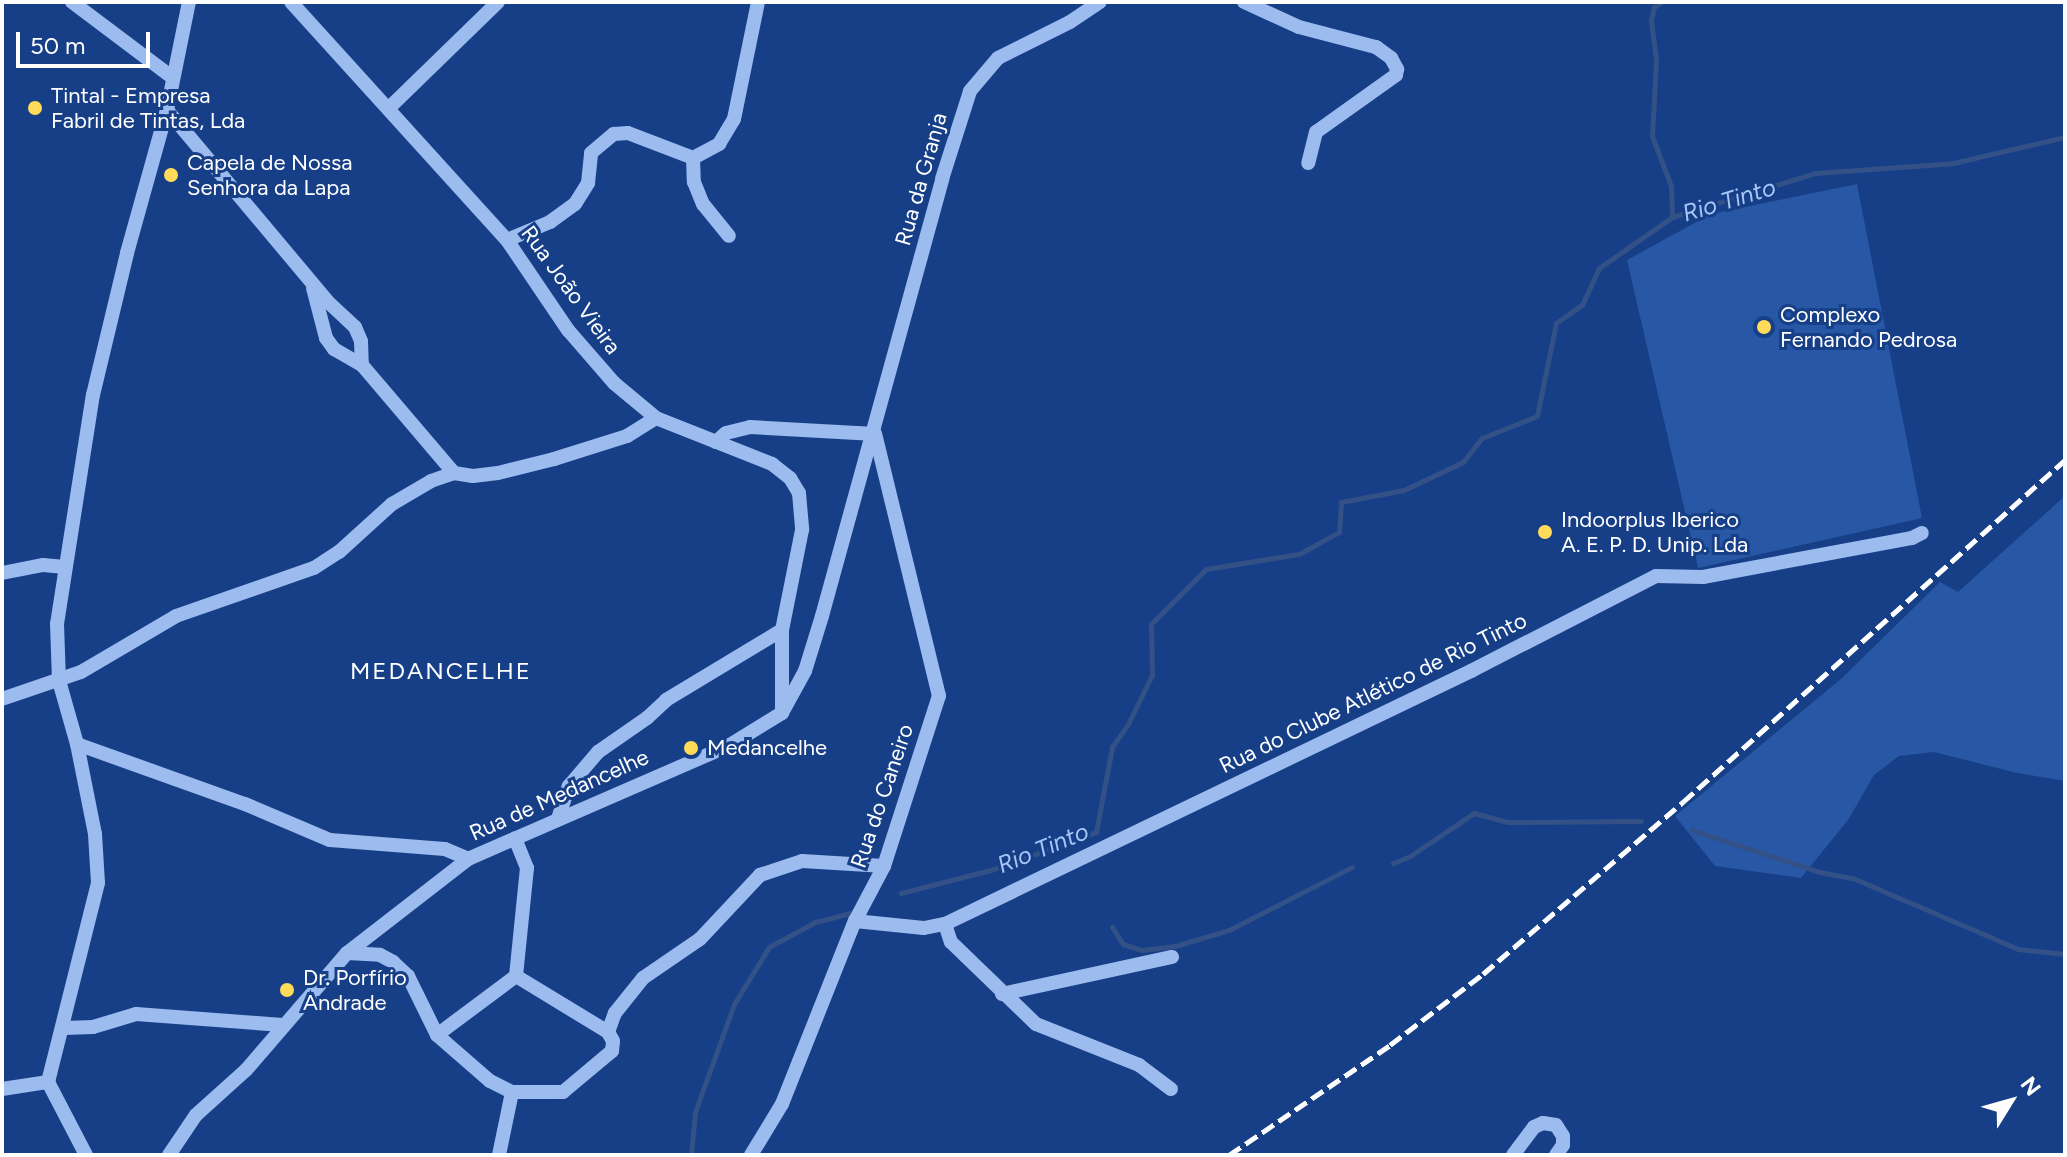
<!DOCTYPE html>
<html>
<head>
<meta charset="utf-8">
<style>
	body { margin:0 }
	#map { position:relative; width:2067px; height:1157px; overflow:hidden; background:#163f87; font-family:Figtree,sans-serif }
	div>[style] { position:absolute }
	.green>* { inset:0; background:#2857a5 }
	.stream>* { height:5px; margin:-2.5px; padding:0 2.5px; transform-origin:2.5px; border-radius:2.5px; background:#335187 }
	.minor>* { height:14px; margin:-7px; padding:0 7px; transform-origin:7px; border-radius:7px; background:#9cbbee }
	.rail>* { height:5px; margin-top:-2.5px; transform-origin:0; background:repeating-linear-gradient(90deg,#fff 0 14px,transparent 0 20px) }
	.dots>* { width:22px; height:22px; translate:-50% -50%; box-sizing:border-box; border:4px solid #163f87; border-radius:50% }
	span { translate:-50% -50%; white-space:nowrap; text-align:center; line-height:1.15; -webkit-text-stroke:6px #163f87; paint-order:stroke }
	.poi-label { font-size:22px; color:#fff }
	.left { translate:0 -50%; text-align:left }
	.street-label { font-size:22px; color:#fff }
	.water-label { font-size:24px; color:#a7c5f6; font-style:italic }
	.neighbourhood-label { font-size:24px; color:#fff; letter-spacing:2px }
	.frame { position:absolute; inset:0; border:4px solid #fff; pointer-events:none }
	.north { position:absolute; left:1971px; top:1061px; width:80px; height:80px; -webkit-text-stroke:6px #163f87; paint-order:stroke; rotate:53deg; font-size:22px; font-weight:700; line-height:32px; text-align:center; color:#fff }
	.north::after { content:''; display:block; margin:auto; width:28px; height:36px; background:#fff; clip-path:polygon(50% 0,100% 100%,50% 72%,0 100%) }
	.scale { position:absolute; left:16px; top:32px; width:134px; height:36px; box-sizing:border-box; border:4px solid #fff; border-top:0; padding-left:10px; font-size:24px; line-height:28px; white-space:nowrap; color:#fff; -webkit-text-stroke:6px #163f87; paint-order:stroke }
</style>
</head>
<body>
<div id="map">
	<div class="green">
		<i style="clip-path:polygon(1857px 184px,1922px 518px,1698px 568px,1627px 260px,1711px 214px)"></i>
		<i style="clip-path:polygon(2065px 496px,2065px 781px,2017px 773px,1934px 752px,1899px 756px,1874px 775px,1848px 820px,1801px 878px,1715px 866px,1675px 816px,1841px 679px,1940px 582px,1958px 592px)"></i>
	</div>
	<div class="stream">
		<i style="left:1661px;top:2px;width:9px;rotate:144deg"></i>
		<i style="left:1654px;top:7px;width:13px;rotate:103deg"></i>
		<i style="left:1651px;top:20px;width:40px;rotate:82.9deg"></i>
		<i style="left:1656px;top:60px;width:76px;rotate:93deg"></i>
		<i style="left:1652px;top:136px;width:53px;rotate:69.2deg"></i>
		<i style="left:1671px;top:186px;width:31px;rotate:88deg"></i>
		<i style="left:1692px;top:830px;width:135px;rotate:18.2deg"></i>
		<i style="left:1820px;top:872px;width:36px;rotate:11deg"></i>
		<i style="left:1855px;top:879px;width:177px;rotate:23.2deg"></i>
		<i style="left:2018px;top:949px;width:47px;rotate:6.1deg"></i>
		<i style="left:1393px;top:863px;width:18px;rotate:-22deg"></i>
		<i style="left:1410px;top:856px;width:77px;rotate:-33.9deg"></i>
		<i style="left:1474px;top:813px;width:35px;rotate:15deg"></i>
		<i style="left:1508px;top:822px;width:133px;rotate:-0.4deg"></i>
		<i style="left:901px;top:893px;width:96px;rotate:-14.5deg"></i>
		<i style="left:994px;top:869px;width:109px;rotate:-19.9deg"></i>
		<i style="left:1096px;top:832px;width:86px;rotate:-79.3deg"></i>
		<i style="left:1112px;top:747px;width:28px;rotate:-55deg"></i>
		<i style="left:1128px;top:724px;width:55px;rotate:-63.9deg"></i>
		<i style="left:1152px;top:675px;width:51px;rotate:-91.1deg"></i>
		<i style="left:1151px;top:624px;width:78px;rotate:-45deg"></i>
		<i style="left:1206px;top:569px;width:94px;rotate:-9.2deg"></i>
		<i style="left:1299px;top:554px;width:46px;rotate:-28.8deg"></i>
		<i style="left:1339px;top:532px;width:30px;rotate:-86deg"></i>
		<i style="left:1341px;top:502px;width:64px;rotate:-10.8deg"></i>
		<i style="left:1404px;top:490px;width:65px;rotate:-25.4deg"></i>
		<i style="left:1463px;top:462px;width:31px;rotate:-52deg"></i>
		<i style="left:1482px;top:438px;width:59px;rotate:-21.8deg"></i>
		<i style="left:1537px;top:416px;width:95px;rotate:-78.5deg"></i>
		<i style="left:1556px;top:323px;width:32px;rotate:-35deg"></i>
		<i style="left:1582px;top:305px;width:41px;rotate:-65.3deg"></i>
		<i style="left:1599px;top:268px;width:89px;rotate:-34.9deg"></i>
		<i style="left:1672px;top:217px;width:150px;rotate:-17.1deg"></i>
		<i style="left:1815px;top:173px;width:138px;rotate:-4.1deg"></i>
		<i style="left:1953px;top:163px;width:115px;rotate:-13.1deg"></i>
		<i style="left:1112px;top:927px;width:20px;rotate:57deg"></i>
		<i style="left:1123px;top:944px;width:20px;rotate:18deg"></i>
		<i style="left:1142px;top:950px;width:33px;rotate:-7deg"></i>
		<i style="left:1175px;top:946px;width:56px;rotate:-16.5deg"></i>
		<i style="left:1229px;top:930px;width:138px;rotate:-27.1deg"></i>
		<i style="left:691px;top:1155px;width:43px;rotate:-84.7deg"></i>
		<i style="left:695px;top:1112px;width:115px;rotate:-70.1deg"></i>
		<i style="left:734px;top:1004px;width:67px;rotate:-58.4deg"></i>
		<i style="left:769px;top:947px;width:52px;rotate:-28.5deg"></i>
		<i style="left:815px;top:922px;width:36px;rotate:-14deg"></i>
	</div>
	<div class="minor">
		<i style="left:72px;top:2px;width:125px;rotate:36.9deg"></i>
		<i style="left:291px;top:2px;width:321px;rotate:47.8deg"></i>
		<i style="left:507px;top:240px;width:109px;rotate:55.9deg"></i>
		<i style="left:568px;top:330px;width:70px;rotate:49deg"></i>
		<i style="left:614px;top:383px;width:55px;rotate:39.8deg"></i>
		<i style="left:656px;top:418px;width:125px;rotate:21.6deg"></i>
		<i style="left:772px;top:464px;width:23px;rotate:38deg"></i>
		<i style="left:790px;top:478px;width:17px;rotate:59deg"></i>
		<i style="left:799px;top:493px;width:37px;rotate:85deg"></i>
		<i style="left:802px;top:530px;width:102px;rotate:101.3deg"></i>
		<i style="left:782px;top:630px;width:83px;rotate:90deg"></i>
		<i style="left:1244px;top:2px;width:60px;rotate:24.4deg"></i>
		<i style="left:1299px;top:27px;width:80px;rotate:14.6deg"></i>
		<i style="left:1376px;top:47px;width:19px;rotate:36deg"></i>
		<i style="left:1391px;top:58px;width:13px;rotate:61deg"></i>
		<i style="left:1397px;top:69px;width:6px;rotate:99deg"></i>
		<i style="left:1396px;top:75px;width:98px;rotate:144.5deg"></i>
		<i style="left:1316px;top:132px;width:32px;rotate:104deg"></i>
		<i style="left:390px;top:107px;width:151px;rotate:-44.2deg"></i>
		<i style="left:167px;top:110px;width:249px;rotate:50deg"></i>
		<i style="left:327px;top:301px;width:38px;rotate:43deg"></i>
		<i style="left:355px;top:327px;width:15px;rotate:67deg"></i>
		<i style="left:361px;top:341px;width:24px;rotate:88deg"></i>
		<i style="left:693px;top:158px;width:24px;rotate:88deg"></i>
		<i style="left:694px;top:182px;width:24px;rotate:68deg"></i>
		<i style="left:703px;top:204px;width:41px;rotate:50.9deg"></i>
		<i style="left:507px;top:240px;width:47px;rotate:-22.7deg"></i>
		<i style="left:550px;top:222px;width:31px;rotate:-36deg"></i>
		<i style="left:575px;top:204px;width:25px;rotate:-58deg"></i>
		<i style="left:588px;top:183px;width:30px;rotate:-84deg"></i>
		<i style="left:591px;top:153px;width:30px;rotate:-40deg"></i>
		<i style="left:614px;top:134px;width:14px;rotate:-4deg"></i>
		<i style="left:628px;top:133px;width:70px;rotate:21deg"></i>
		<i style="left:693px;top:158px;width:30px;rotate:-28deg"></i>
		<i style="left:719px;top:144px;width:29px;rotate:-59deg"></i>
		<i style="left:734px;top:119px;width:119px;rotate:-78.4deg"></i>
		<i style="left:313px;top:288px;width:52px;rotate:75.4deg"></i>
		<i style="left:326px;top:338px;width:14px;rotate:54deg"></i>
		<i style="left:334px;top:349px;width:32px;rotate:30deg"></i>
		<i style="left:362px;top:365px;width:142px;rotate:49.6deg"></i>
		<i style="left:716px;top:442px;width:13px;rotate:-42deg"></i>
		<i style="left:726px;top:433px;width:25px;rotate:-14deg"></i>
		<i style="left:750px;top:427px;width:125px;rotate:3.2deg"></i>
		<i style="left:2px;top:573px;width:42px;rotate:-11deg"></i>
		<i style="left:43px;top:565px;width:22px;rotate:5deg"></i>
		<i style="left:2px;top:699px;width:83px;rotate:-18.9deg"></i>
		<i style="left:81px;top:672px;width:110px;rotate:-30.5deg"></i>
		<i style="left:176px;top:616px;width:146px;rotate:-19.2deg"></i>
		<i style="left:314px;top:568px;width:30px;rotate:-33deg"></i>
		<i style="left:339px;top:552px;width:72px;rotate:-42.2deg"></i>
		<i style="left:392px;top:504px;width:45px;rotate:-30.5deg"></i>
		<i style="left:431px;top:481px;width:24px;rotate:-19deg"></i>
		<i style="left:454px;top:473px;width:19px;rotate:9deg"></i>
		<i style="left:473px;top:476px;width:25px;rotate:-7deg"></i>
		<i style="left:498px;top:473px;width:58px;rotate:-14deg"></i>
		<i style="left:554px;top:459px;width:77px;rotate:-17.5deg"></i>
		<i style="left:627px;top:436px;width:34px;rotate:-32deg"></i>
		<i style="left:77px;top:744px;width:178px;rotate:19.7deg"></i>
		<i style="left:245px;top:804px;width:92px;rotate:23deg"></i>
		<i style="left:330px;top:840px;width:115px;rotate:4.5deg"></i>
		<i style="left:445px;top:849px;width:25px;rotate:23deg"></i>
		<i style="left:558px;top:819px;width:35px;rotate:-72deg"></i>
		<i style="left:569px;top:786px;width:45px;rotate:-49.5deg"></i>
		<i style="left:598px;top:752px;width:60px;rotate:-34.8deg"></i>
		<i style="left:647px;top:718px;width:26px;rotate:-43deg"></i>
		<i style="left:666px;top:700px;width:135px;rotate:-31.1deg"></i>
		<i style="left:855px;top:921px;width:69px;rotate:5.8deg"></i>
		<i style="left:924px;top:928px;width:21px;rotate:-11deg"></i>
		<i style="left:945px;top:924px;width:584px;rotate:-25.69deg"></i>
		<i style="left:1471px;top:671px;width:208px;rotate:-27.2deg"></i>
		<i style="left:1656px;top:576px;width:47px;rotate:1.2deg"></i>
		<i style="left:1703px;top:577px;width:213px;rotate:-10.6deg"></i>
		<i style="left:1912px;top:538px;width:11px;rotate:-27deg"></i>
		<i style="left:945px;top:924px;width:19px;rotate:72deg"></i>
		<i style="left:951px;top:942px;width:118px;rotate:44deg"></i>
		<i style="left:1036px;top:1024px;width:111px;rotate:21.7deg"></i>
		<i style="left:1139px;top:1065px;width:40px;rotate:37deg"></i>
		<i style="left:347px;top:953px;width:33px;rotate:3deg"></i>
		<i style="left:380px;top:955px;width:15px;rotate:28deg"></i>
		<i style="left:393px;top:962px;width:21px;rotate:43deg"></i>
		<i style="left:408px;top:976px;width:66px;rotate:63.8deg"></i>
		<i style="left:437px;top:1035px;width:70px;rotate:41deg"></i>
		<i style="left:490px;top:1081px;width:25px;rotate:27deg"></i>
		<i style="left:512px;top:1092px;width:51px"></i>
		<i style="left:563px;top:1092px;width:64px;rotate:-39.9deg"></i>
		<i style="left:612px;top:1051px;width:10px;rotate:-84deg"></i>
		<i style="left:613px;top:1041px;width:10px;rotate:-119deg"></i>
		<i style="left:608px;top:1032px;width:108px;rotate:-148.7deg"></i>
		<i style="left:1002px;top:994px;width:174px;rotate:-12.3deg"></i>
		<i style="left:64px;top:1028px;width:29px;rotate:-2deg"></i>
		<i style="left:93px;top:1027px;width:45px;rotate:-16.8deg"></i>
		<i style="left:136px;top:1014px;width:147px;rotate:4.3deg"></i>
		<i style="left:608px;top:1032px;width:20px;rotate:-70deg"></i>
		<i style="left:615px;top:1013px;width:45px;rotate:-51.3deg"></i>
		<i style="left:643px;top:978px;width:69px;rotate:-34.4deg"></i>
		<i style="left:700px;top:939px;width:88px;rotate:-46.8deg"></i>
		<i style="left:760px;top:875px;width:44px;rotate:-18.4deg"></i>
		<i style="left:802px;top:861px;width:82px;rotate:3.5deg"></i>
		<i style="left:437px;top:1035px;width:99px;rotate:-36.8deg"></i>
		<i style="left:516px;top:976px;width:109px;rotate:-84.2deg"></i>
		<i style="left:527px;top:868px;width:32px;rotate:-112deg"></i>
		<i style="left:2px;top:1089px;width:47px;rotate:-8.7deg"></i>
		<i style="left:86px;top:1155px;width:82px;rotate:-117.5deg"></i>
		<i style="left:48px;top:1082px;width:205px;rotate:-75.9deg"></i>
		<i style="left:98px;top:883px;width:49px;rotate:-93.5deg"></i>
		<i style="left:95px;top:834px;width:92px;rotate:-101.3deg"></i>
		<i style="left:77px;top:744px;width:66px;rotate:-105.9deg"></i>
		<i style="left:59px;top:681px;width:57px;rotate:-92deg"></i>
		<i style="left:57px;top:624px;width:232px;rotate:-81.1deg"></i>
		<i style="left:93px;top:395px;width:146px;rotate:-76.5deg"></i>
		<i style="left:127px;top:253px;width:148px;rotate:-74.4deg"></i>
		<i style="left:167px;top:110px;width:110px;rotate:-78.5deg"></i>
		<i style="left:169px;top:1155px;width:48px;rotate:-56deg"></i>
		<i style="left:196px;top:1115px;width:67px;rotate:-42deg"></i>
		<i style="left:246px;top:1070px;width:155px;rotate:-49.2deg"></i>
		<i style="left:347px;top:953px;width:153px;rotate:-37.8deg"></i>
		<i style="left:468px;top:859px;width:286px;rotate:-23.5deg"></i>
		<i style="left:730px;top:745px;width:61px;rotate:-31.6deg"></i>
		<i style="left:782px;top:713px;width:48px;rotate:-61.3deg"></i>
		<i style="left:805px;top:671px;width:58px;rotate:-72.8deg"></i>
		<i style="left:822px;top:616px;width:453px;rotate:-74.6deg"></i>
		<i style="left:942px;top:179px;width:92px;rotate:-72.3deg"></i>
		<i style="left:970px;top:91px;width:43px;rotate:-49.7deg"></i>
		<i style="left:998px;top:58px;width:80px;rotate:-26.6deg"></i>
		<i style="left:1070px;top:22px;width:36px;rotate:-34deg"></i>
		<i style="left:499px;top:1155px;width:64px;rotate:-78.3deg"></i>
		<i style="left:751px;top:1155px;width:60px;rotate:-58.7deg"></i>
		<i style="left:782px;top:1104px;width:197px;rotate:-68.3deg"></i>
		<i style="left:855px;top:921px;width:62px;rotate:-62.2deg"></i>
		<i style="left:884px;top:866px;width:179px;rotate:-72.1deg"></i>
		<i style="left:939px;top:696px;width:270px;rotate:-103.7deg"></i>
		<i style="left:1513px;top:1155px;width:35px;rotate:-53deg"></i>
		<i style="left:1534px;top:1127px;width:10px;rotate:-24deg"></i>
		<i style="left:1543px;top:1123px;width:13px;rotate:9deg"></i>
		<i style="left:1556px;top:1125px;width:13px;rotate:58deg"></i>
		<i style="left:1563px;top:1136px;width:9px;rotate:90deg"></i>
		<i style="left:1563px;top:1145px;width:12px;rotate:125deg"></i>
	</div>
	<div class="rail">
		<i style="left:1229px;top:1155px;width:195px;rotate:-34.3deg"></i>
		<i style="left:1390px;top:1045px;width:117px;rotate:-37.4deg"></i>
		<i style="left:1483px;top:974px;width:264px;rotate:-40.7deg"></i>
		<i style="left:1683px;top:802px;width:513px;rotate:-41.84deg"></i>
	</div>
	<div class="dots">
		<i style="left:35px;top:108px;background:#ffdb59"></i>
		<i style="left:171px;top:175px;background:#ffdb59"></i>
		<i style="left:1764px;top:327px;background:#ffdb59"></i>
		<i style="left:1545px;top:532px;background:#ffdb59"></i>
		<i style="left:691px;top:748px;background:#ffdb59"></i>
		<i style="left:287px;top:990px;background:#ffdb59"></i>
	</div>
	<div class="poi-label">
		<span class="left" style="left:51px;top:108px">Tintal - Empresa<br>Fabril de Tintas, Lda</span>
		<span class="left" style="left:187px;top:175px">Capela de Nossa<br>Senhora da Lapa</span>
		<span class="left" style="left:1780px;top:327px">Complexo<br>Fernando Pedrosa</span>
		<span class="left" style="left:1561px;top:532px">Indoorplus Iberico<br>A. E. P. D. Unip. Lda</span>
		<span class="left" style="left:707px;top:748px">Medancelhe</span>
		<span class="left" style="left:303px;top:990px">Dr. Porfírio<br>Andrade</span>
	</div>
	<div class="street-label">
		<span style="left:921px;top:179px;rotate:-74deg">Rua da Granja</span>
		<span style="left:571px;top:290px;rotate:54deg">Rua João Vieira</span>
		<span style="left:1373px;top:693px;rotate:-26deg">Rua do Clube Atlético de Rio Tinto</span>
		<span style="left:559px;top:795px;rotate:-24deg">Rua de Medancelhe</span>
		<span style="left:882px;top:796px;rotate:-71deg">Rua do Caneiro</span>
	</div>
	<div class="water-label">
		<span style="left:1729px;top:200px;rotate:-17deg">Rio Tinto</span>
		<span style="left:1043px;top:848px;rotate:-22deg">Rio Tinto</span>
	</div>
	<div class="neighbourhood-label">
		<span style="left:441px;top:671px">MEDANCELHE</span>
	</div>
	<div class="frame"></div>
	<div class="north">N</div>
	<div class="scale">50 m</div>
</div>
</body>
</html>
